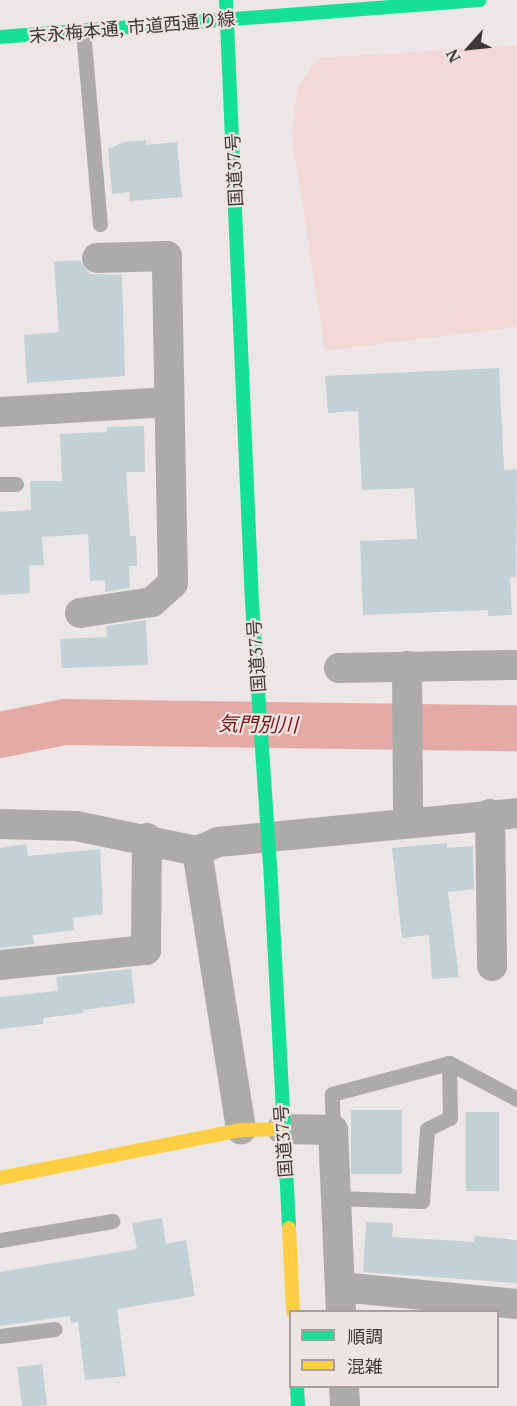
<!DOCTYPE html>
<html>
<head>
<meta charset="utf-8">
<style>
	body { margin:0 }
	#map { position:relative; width:517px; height:1406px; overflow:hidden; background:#ece6e6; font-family:"PT Serif","Noto Sans JP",serif }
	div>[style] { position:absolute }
	.green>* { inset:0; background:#f2d9d7 }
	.river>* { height:46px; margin:-23px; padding:0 23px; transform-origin:23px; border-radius:23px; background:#e4aaa5 }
	.building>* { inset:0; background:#c1d1d6; transform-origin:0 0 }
	.lane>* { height:15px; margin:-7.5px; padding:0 7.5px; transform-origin:7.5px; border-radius:7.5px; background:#adaaaa }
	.street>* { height:30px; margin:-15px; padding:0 15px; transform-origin:15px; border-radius:15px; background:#adaaaa }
	.fast>* { height:14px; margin:-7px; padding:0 7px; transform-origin:7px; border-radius:7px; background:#16e098 }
	.slow>* { height:14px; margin:-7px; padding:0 7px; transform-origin:7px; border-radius:7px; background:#ffcf43 }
	.fast-bridge>* { height:14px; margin:-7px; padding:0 7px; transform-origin:7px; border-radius:7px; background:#16e098 }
	span { translate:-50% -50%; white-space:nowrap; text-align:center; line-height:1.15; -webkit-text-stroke:4.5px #efe4e3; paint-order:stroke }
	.street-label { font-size:18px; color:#3c3838 }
	.water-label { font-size:20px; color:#771818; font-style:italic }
	.legend { position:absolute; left:289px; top:1310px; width:210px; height:78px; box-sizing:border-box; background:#efe4e3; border:2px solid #a79f9f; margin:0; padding:8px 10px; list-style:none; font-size:18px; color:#3c3838 }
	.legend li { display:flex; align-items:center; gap:12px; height:30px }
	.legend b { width:30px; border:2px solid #a79f9f }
	.north { position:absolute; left:439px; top:18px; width:60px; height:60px; -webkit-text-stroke:4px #efe4e3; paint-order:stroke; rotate:243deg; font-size:16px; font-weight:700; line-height:24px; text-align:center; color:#3c3838 }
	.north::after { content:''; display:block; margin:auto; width:21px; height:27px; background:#3c3838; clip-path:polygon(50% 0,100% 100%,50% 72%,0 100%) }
</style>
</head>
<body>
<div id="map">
	<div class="green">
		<i style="clip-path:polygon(517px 45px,517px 327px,325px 351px,292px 135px,298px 86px,318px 58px)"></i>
	</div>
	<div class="river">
		<i style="left:0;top:735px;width:66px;rotate:-11.3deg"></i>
		<i style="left:65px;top:722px;width:452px;rotate:0.8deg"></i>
	</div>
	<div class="building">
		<i style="clip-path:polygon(146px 140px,146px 145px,177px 142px,182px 197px,130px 201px,130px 192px,112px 194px,108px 149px,124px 142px)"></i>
		<i style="clip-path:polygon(80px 260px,90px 274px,122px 275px,125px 376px,27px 383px,24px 335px,59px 332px,54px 262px)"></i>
		<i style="clip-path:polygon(499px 368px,504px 470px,516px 469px,517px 476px,516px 577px,510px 577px,512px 615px,488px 616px,488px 610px,363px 615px,360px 541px,417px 539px,414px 488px,362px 490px,358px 411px,328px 413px,325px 376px)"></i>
		<i style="clip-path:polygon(144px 426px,145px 472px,126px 472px,130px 536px,136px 536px,137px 566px,129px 566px,130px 588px,105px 592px,105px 580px,90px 581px,88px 534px,42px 537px,44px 565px,29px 566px,30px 593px,0 595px,0 512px,31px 510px,30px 481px,62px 481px,60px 434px,107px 432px,107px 427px)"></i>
		<i style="clip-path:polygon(146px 620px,148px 665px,62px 668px,60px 639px,107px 637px,106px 626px)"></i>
		<i style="clip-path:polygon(447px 843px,447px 848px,473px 846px,474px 889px,448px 892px,459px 977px,432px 979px,429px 935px,402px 938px,392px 848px)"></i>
		<i style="clip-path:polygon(26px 844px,28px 856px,100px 849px,103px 914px,73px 918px,74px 930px,33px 935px,34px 944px,0 948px,0 848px)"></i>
		<i style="clip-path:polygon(131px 969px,135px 1003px,83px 1010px,84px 1013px,43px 1018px,43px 1024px,0 1029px,0 997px,58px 991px,56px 977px)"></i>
		<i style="left:351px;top:1110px;width:51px;height:64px"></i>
		<i style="left:466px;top:1112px;width:33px;height:79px"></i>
		<i style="clip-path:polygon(162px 1218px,166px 1244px,186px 1240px,195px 1296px,117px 1309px,126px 1376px,85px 1380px,78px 1322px,71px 1323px,70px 1316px,0 1326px,0 1272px,137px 1249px,132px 1223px)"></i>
		<i style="clip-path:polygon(366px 1222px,393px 1223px,392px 1237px,474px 1242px,475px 1236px,517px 1240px,517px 1283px,363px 1272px)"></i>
		<i style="left:42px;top:1364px;width:41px;height:25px;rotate:83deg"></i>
	</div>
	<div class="lane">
		<i style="left:83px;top:31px;width:194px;rotate:85deg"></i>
		<i style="left:0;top:484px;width:16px"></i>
		<i style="left:333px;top:1130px;width:36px;rotate:-92deg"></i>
		<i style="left:332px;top:1094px;width:121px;rotate:-14.8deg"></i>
		<i style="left:449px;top:1063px;width:77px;rotate:27.9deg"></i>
		<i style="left:335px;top:1198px;width:87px;rotate:2deg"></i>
		<i style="left:422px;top:1201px;width:72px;rotate:-86deg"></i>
		<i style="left:427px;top:1129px;width:25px;rotate:-26deg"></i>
		<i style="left:450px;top:1118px;width:55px;rotate:-91deg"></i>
		<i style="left:0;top:1240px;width:114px;rotate:-9.6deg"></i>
		<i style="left:0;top:1336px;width:55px;rotate:-7.3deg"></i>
	</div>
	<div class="street">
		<i style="left:0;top:412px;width:169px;rotate:-3.4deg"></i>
		<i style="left:80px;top:613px;width:73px;rotate:-8.7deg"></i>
		<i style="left:152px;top:602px;width:28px;rotate:-42deg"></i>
		<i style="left:173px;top:583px;width:327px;rotate:-91.1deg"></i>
		<i style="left:167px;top:256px;width:70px;rotate:178.4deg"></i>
		<i style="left:407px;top:666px;width:156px;rotate:89.6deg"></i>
		<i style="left:339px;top:668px;width:178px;rotate:-1deg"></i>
		<i style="left:490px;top:814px;width:152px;rotate:89.2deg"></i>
		<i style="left:0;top:824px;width:76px;rotate:1.5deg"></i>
		<i style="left:76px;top:826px;width:124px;rotate:11.7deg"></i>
		<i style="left:197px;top:851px;width:282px;rotate:81deg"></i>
		<i style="left:197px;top:851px;width:23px;rotate:-23deg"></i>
		<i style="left:218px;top:842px;width:300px;rotate:-5.5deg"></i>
		<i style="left:0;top:965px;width:147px;rotate:-5.9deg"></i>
		<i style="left:146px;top:950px;width:112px;rotate:-89.5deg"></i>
		<i style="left:282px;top:1129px;width:51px;rotate:1.1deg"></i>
		<i style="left:333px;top:1130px;width:182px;rotate:87.5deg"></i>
		<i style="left:340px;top:1287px;width:178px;rotate:5.5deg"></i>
		<i style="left:344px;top:1386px;width:20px;rotate:87deg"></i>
	</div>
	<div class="fast">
		<i style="left:226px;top:0;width:603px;rotate:87.53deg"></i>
		<i style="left:0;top:37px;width:481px;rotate:-4.4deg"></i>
		<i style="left:270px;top:863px;width:365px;rotate:87deg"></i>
		<i style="left:297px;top:1386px;width:20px;rotate:87deg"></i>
	</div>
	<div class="slow">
		<i style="left:0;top:1178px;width:246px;rotate:-11.3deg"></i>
		<i style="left:241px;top:1130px;width:41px;rotate:-1.4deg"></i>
		<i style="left:289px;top:1228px;width:84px;rotate:87.3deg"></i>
	</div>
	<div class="fast-bridge">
		<i style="left:252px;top:602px;width:262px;rotate:86.1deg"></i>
	</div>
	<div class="street-label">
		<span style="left:132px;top:27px;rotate:-5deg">末永梅本通, 市道西通り線</span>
		<span style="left:234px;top:170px;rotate:-93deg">国道37号</span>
		<span style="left:256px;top:656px;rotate:-94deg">国道37号</span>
		<span style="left:283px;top:1141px;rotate:-94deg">国道37号</span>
	</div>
	<div class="water-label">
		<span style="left:258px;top:724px;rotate:1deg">気門別川</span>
	</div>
	<ul class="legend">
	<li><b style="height:8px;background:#16e098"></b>順調</li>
	<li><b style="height:8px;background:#ffcf43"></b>混雑</li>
	</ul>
	<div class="north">N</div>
</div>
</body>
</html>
